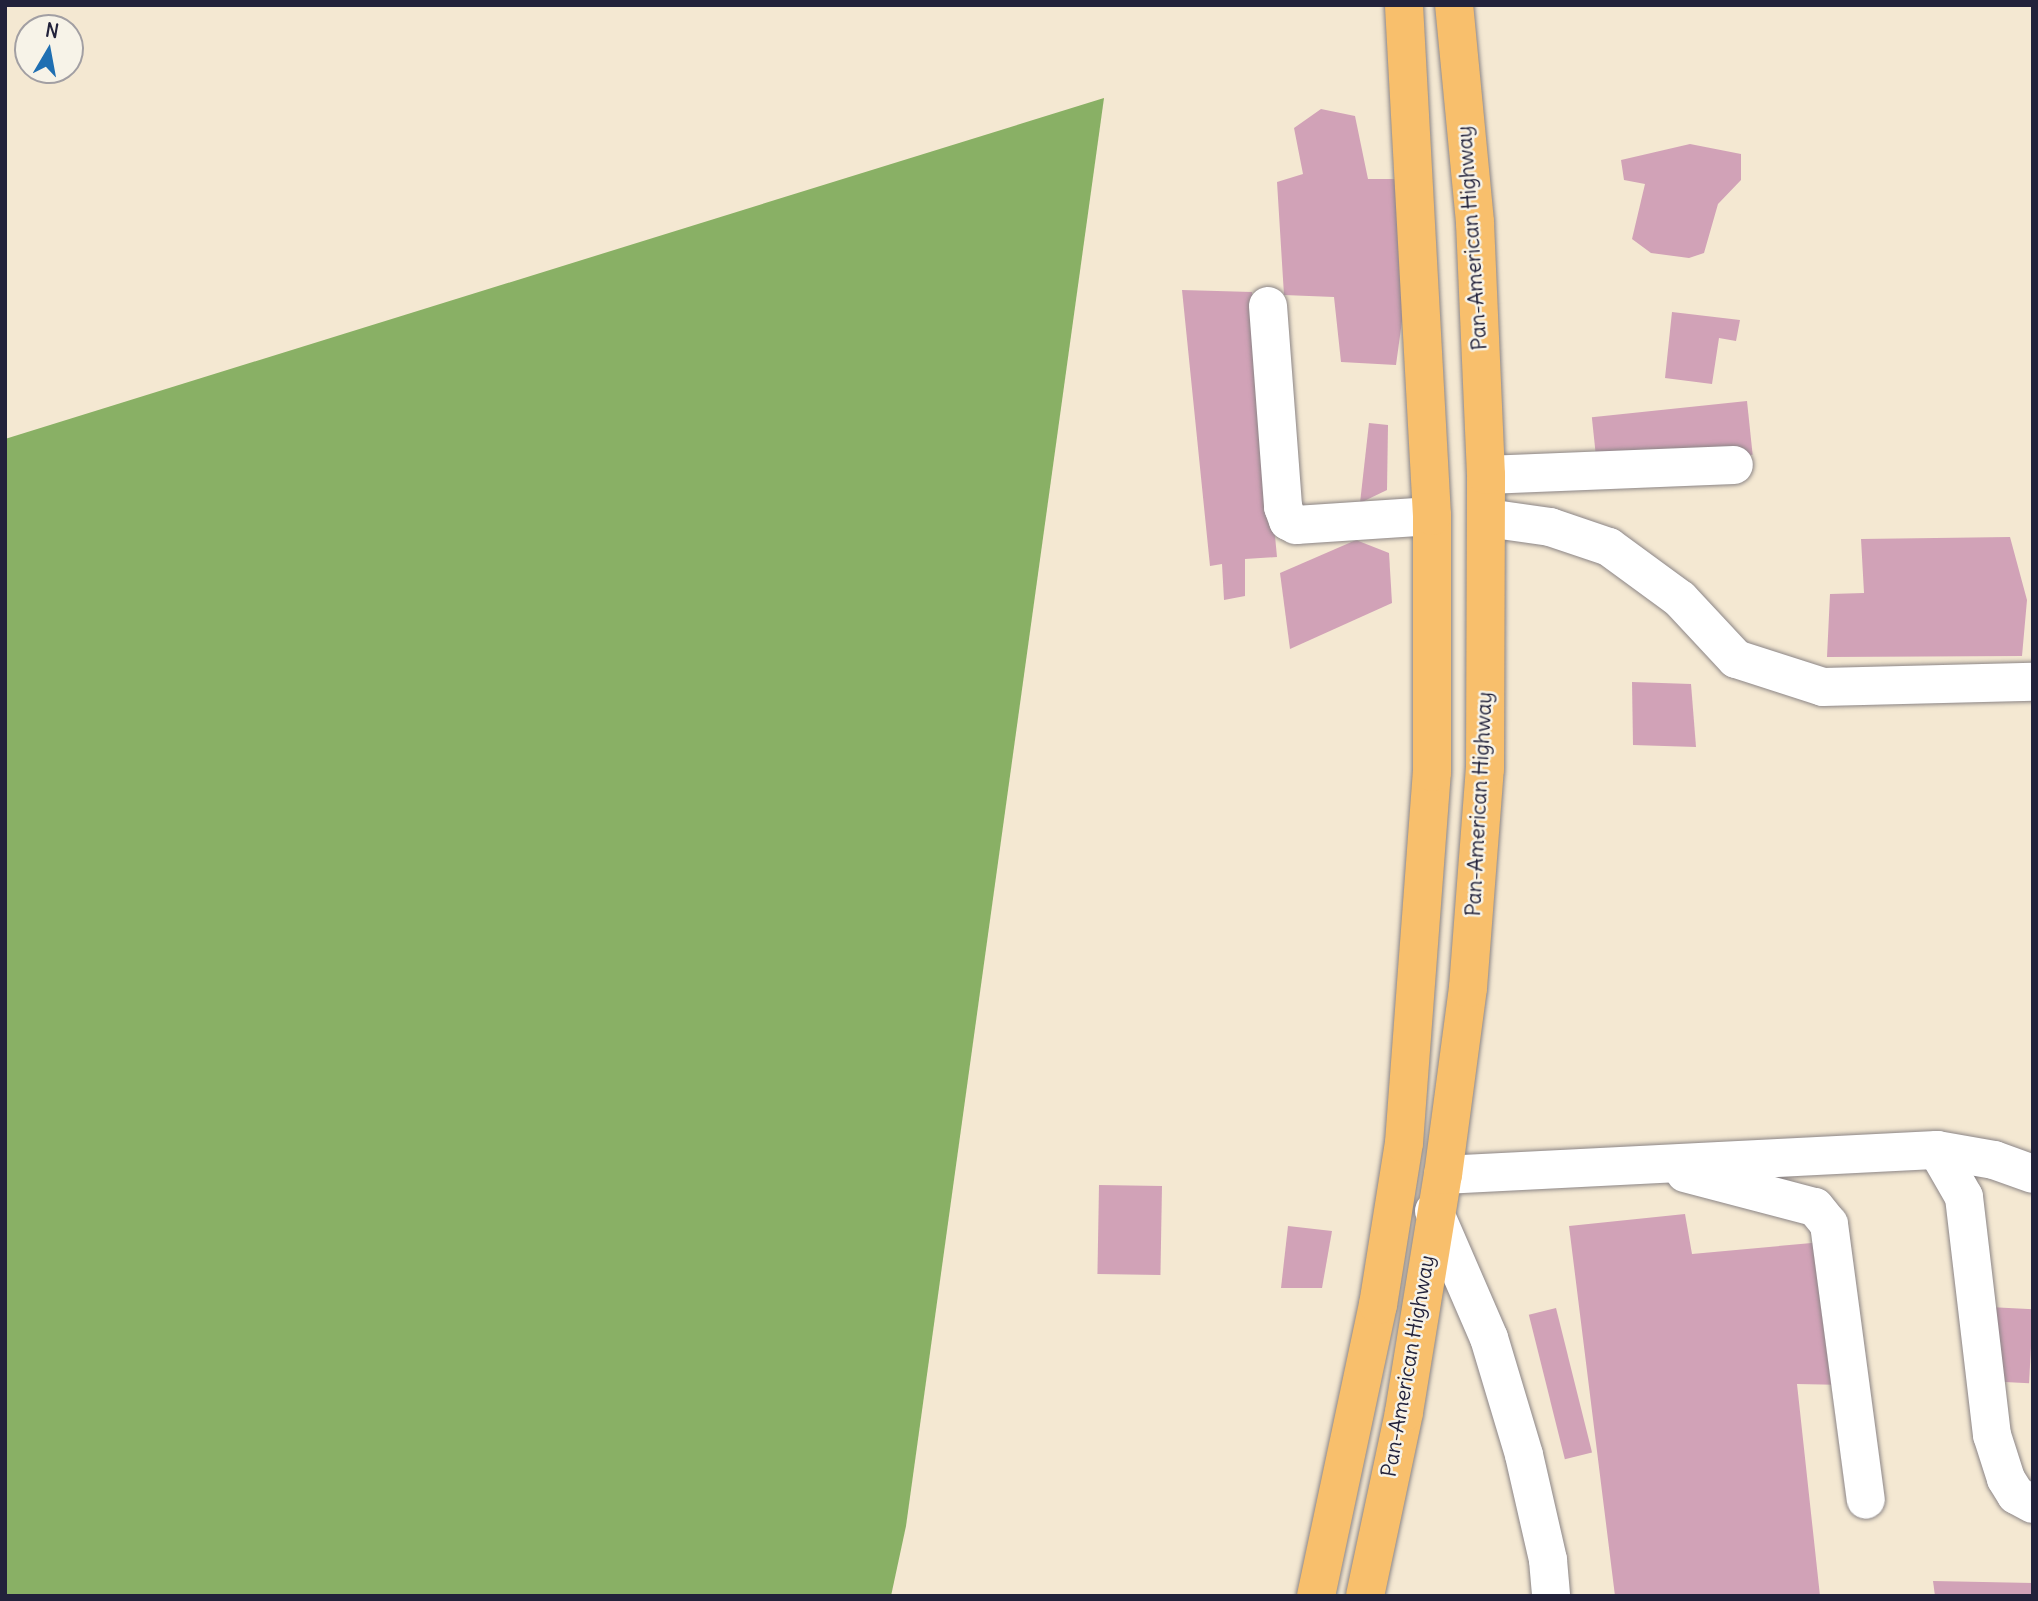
<!DOCTYPE html>
<html>
<head>
<meta charset="utf-8">
<style>
	body { margin:0 }
	#map { position:relative; width:2038px; height:1601px; overflow:hidden; background:#f4e8d2; font-family:Delius,sans-serif }
	div>[style] { position:absolute }
	.forest>* { inset:0; background:#89b065 }
	.building>* { inset:0; background:#d1a2b7; transform-origin:0 0 }
	.roads { filter:drop-shadow(0 0 2px #8b8586) drop-shadow(0 0 2px #8b8586) }
	.minor>* { height:38px; margin:-19px; padding:0 19px; transform-origin:19px; border-radius:19px; background:#fff }
	.highway>* { height:38px; margin:-19px; padding:0 19px; transform-origin:19px; border-radius:19px; background:#f8bf6c }
	span { translate:-50% -50%; white-space:nowrap; text-align:center; line-height:1.15; -webkit-text-stroke:5px #f7f3e8; paint-order:stroke }
	.street-label { font-size:21px; color:#22223b }
	.frame { position:absolute; inset:0; border:7px solid #22223b; pointer-events:none }
	.north { position:absolute; left:14px; top:14px; width:70px; height:70px; box-sizing:border-box; background:#f7f3e8; border:2px solid #a29fa3; border-radius:50%; rotate:10deg; font-size:19px; font-weight:700; line-height:28px; text-align:center; color:#22223b }
	.north::after { content:''; display:block; margin:auto; width:24px; height:32px; background:#1f6fb2; clip-path:polygon(50% 0,100% 100%,50% 72%,0 100%) }
</style>
</head>
<body>
<div id="map">
	<div class="forest">
		<i style="clip-path:polygon(1104px 98px,906px 1526px,891px 1596px,5px 1596px,5px 439px)"></i>
	</div>
	<div class="building">
		<i style="clip-path:polygon(1321px 109px,1355px 116px,1368px 179px,1398px 179px,1405px 299px,1396px 365px,1341px 362px,1334px 297px,1284px 295px,1277px 182px,1303px 174px,1294px 128px)"></i>
		<i style="clip-path:polygon(1690px 144px,1741px 154px,1741px 180px,1718px 204px,1704px 253px,1689px 258px,1651px 253px,1632px 239px,1645px 184px,1624px 180px,1621px 160px)"></i>
		<i style="clip-path:polygon(1182px 290px,1252px 292px,1277px 557px,1245px 559px,1245px 596px,1224px 600px,1222px 564px,1210px 566px)"></i>
		<i style="clip-path:polygon(1672px 312px,1740px 320px,1736px 341px,1719px 338px,1712px 384px,1665px 378px)"></i>
		<i style="left:1747px;top:401px;width:54px;height:156px;rotate:84deg"></i>
		<i style="clip-path:polygon(1369px 423px,1388px 425px,1387px 490px,1360px 503px)"></i>
		<i style="clip-path:polygon(2010px 537px,2027px 600px,2022px 656px,1827px 657px,1830px 594px,1864px 593px,1861px 539px)"></i>
		<i style="clip-path:polygon(1356px 540px,1389px 553px,1392px 603px,1290px 649px,1280px 573px)"></i>
		<i style="clip-path:polygon(1632px 682px,1691px 684px,1696px 747px,1633px 745px)"></i>
		<i style="left:1099px;top:1185px;width:63px;height:89px;rotate:1deg"></i>
		<i style="clip-path:polygon(1685px 1214px,1692px 1254px,1823px 1242px,1846px 1385px,1797px 1384px,1820px 1596px,1615px 1596px,1569px 1226px)"></i>
		<i style="clip-path:polygon(1288px 1226px,1332px 1231px,1322px 1288px,1281px 1288px)"></i>
		<i style="left:1989px;top:1307px;width:44px;height:74px;rotate:3deg"></i>
		<i style="left:1556px;top:1308px;width:149px;height:28px;rotate:76deg"></i>
		<i style="clip-path:polygon(1933px 1581px,2033px 1583px,2033px 1596px,1935px 1596px)"></i>
	</div>
	<div class="roads">
		<div class="minor">
			<i style="left:1268px;top:306px;width:202px;rotate:85.7deg"></i>
			<i style="left:1283px;top:507px;width:15px;rotate:70deg"></i>
			<i style="left:1288px;top:521px;width:9px;rotate:27deg"></i>
			<i style="left:1296px;top:525px;width:136px;rotate:-3.8deg"></i>
			<i style="left:1486px;top:475px;width:248px;rotate:-2.3deg"></i>
			<i style="left:1487px;top:518px;width:64px;rotate:8.1deg"></i>
			<i style="left:1550px;top:527px;width:62px;rotate:18.7deg"></i>
			<i style="left:1609px;top:547px;width:88px;rotate:36.2deg"></i>
			<i style="left:1680px;top:599px;width:82px;rotate:47deg"></i>
			<i style="left:1736px;top:659px;width:91px;rotate:17.8deg"></i>
			<i style="left:1823px;top:687px;width:210px;rotate:-1.4deg"></i>
			<i style="left:1937px;top:1150px;width:54px;rotate:60.1deg"></i>
			<i style="left:1964px;top:1197px;width:240px;rotate:83.3deg"></i>
			<i style="left:1992px;top:1435px;width:46px;rotate:72.3deg"></i>
			<i style="left:2006px;top:1479px;width:19px;rotate:58deg"></i>
			<i style="left:2016px;top:1495px;width:19px;rotate:28deg"></i>
			<i style="left:1685px;top:1173px;width:134px;rotate:14.7deg"></i>
			<i style="left:1815px;top:1207px;width:22px;rotate:51deg"></i>
			<i style="left:1829px;top:1224px;width:278px;rotate:82.4deg"></i>
			<i style="left:1443px;top:1175px;width:495px;rotate:-2.9deg"></i>
			<i style="left:1937px;top:1150px;width:58px;rotate:10deg"></i>
			<i style="left:1994px;top:1160px;width:41px;rotate:19.7deg"></i>
			<i style="left:1434px;top:1211px;width:138px;rotate:66.6deg"></i>
			<i style="left:1489px;top:1338px;width:122px;rotate:73.3deg"></i>
			<i style="left:1524px;top:1455px;width:108px;rotate:77.1deg"></i>
			<i style="left:1548px;top:1560px;width:36px;rotate:85deg"></i>
		</div>
		<div class="highway">
			<i style="left:1316px;top:1596px;width:298px;rotate:-78deg"></i>
			<i style="left:1378px;top:1305px;width:164px;rotate:-80.9deg"></i>
			<i style="left:1404px;top:1143px;width:372px;rotate:-85.7deg"></i>
			<i style="left:1432px;top:772px;width:256px;rotate:-90deg"></i>
			<i style="left:1432px;top:516px;width:512px;rotate:-93.14deg"></i>
			<i style="left:1365px;top:1596px;width:188px;rotate:-78deg"></i>
			<i style="left:1404px;top:1412px;width:240px;rotate:-80.7deg"></i>
			<i style="left:1443px;top:1175px;width:189px;rotate:-82.4deg"></i>
			<i style="left:1468px;top:988px;width:220px;rotate:-85.6deg"></i>
			<i style="left:1485px;top:769px;width:294px;rotate:-89.8deg"></i>
			<i style="left:1486px;top:475px;width:253px;rotate:-92.5deg"></i>
			<i style="left:1475px;top:222px;width:218px;rotate:-95.5deg"></i>
		</div>
	</div>
	<div class="street-label">
		<span style="left:1472px;top:238px;rotate:-94deg">Pan-American Highway</span>
		<span style="left:1479px;top:804px;rotate:-87deg">Pan-American Highway</span>
		<span style="left:1408px;top:1366px;rotate:-80deg">Pan-American Highway</span>
	</div>
	<div class="frame"></div>
	<div class="north">N</div>
</div>
</body>
</html>
